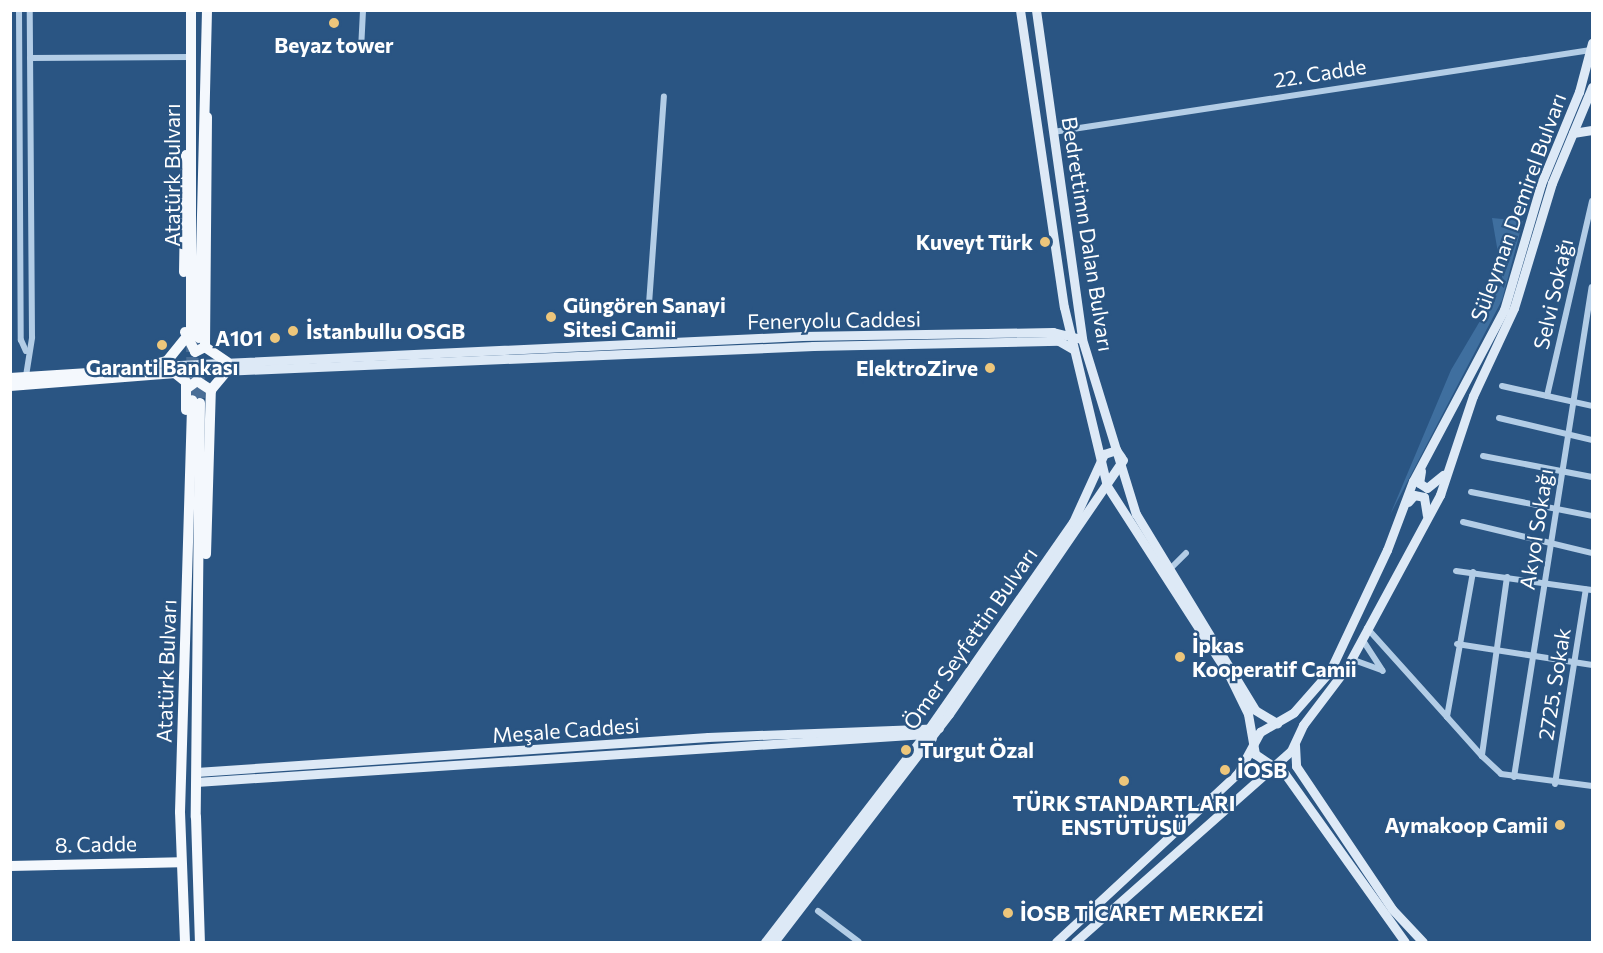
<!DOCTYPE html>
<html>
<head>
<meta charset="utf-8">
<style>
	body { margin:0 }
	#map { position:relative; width:1603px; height:953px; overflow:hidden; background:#2a5583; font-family:Commissioner,sans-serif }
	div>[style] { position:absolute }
	.green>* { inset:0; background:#3f6f9f }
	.primary-tunnel>* { height:10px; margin-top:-5px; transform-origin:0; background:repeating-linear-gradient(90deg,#4a6e96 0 10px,transparent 0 15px) }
	.street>* { height:6px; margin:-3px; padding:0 3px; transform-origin:3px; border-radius:3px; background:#b3cde6 }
	.secondary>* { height:9px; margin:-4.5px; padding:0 4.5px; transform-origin:4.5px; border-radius:4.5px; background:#dde9f6 }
	.primary>* { height:10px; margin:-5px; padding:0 5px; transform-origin:5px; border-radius:5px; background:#f4f8fd }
	.dots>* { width:16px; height:16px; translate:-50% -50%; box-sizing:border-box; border:3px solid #2a5583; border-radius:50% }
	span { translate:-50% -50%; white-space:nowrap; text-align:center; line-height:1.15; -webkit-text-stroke:4.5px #2a5583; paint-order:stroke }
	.poi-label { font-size:21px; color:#fff; font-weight:700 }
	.right { translate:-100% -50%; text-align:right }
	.left { translate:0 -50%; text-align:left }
	.street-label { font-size:21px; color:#fff }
	.frame { position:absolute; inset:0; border:12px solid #fff; pointer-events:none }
</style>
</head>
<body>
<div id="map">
	<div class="green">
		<i style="clip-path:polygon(1492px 218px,1523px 221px,1502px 300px,1390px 515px,1451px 370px,1503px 282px)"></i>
	</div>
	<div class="primary-tunnel">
		<i style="left:191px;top:342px;width:58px;rotate:89deg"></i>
		<i style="left:199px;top:343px;width:60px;rotate:89deg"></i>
	</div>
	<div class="street">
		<i style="left:19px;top:10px;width:330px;rotate:89.7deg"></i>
		<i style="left:21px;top:340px;width:12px;rotate:66deg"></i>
		<i style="left:361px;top:50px;width:40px;rotate:-87.1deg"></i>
		<i style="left:30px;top:58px;width:161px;rotate:-0.4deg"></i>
		<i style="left:1053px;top:132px;width:544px;rotate:-8.67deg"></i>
		<i style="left:649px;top:304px;width:208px;rotate:-85.9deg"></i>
		<i style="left:26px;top:376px;width:39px;rotate:-81deg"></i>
		<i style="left:32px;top:337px;width:327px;rotate:-90.4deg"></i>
		<i style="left:1502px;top:386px;width:92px;rotate:12.5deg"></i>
		<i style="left:1547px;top:396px;width:200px;rotate:-77deg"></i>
		<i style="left:1499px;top:418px;width:96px;rotate:13.3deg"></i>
		<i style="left:1483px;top:456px;width:111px;rotate:10.9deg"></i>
		<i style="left:1471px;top:492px;width:123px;rotate:11.2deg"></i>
		<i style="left:1463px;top:522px;width:133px;rotate:13.5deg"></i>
		<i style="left:1169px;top:570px;width:24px;rotate:-45deg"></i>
		<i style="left:1456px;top:571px;width:137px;rotate:8deg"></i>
		<i style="left:1473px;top:572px;width:147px;rotate:100.2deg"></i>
		<i style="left:1447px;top:717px;width:52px;rotate:48.1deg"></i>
		<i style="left:1507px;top:577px;width:181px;rotate:98deg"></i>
		<i style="left:1482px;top:756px;width:26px;rotate:43deg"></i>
		<i style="left:1501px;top:774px;width:92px;rotate:7.5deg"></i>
		<i style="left:1367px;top:628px;width:120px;rotate:48deg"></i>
		<i style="left:1362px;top:639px;width:38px;rotate:57deg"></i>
		<i style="left:1457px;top:644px;width:137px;rotate:8.8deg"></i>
		<i style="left:1351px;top:659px;width:33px;rotate:20deg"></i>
		<i style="left:1514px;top:777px;width:496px;rotate:-81deg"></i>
		<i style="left:1555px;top:784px;width:197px;rotate:-81deg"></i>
		<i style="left:818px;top:911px;width:51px;rotate:37.1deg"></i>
	</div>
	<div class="secondary">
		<i style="left:1020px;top:10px;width:300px;rotate:81.6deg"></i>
		<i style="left:1064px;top:307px;width:184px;rotate:76.5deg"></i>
		<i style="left:1107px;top:486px;width:225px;rotate:57.2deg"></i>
		<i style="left:1229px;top:675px;width:43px;rotate:64deg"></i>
		<i style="left:1248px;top:714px;width:41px;rotate:80.1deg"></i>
		<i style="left:1255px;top:754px;width:36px;rotate:34deg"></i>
		<i style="left:1285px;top:774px;width:206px;rotate:54.5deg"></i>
		<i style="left:1036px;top:10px;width:332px;rotate:82deg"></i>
		<i style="left:1082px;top:339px;width:183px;rotate:72.9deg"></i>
		<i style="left:1136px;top:514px;width:229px;rotate:58.7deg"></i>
		<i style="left:1255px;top:710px;width:26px;rotate:31deg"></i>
		<i style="left:1573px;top:133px;width:19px;rotate:-9deg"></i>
		<i style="left:157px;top:366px;width:646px;rotate:-2.66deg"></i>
		<i style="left:802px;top:336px;width:251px;rotate:-0.9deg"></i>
		<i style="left:1053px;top:332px;width:30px;rotate:14deg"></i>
		<i style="left:175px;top:373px;width:639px;rotate:-2.42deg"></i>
		<i style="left:813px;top:346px;width:246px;rotate:-1.2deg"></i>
		<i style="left:1059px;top:341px;width:16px;rotate:30deg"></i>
		<i style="left:1421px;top:471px;width:12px;rotate:99deg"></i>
		<i style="left:1419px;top:483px;width:9px;rotate:32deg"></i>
		<i style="left:1427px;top:488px;width:21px;rotate:-39deg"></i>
		<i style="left:1408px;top:502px;width:9px;rotate:-49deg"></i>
		<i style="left:1414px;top:495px;width:10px;rotate:11deg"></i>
		<i style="left:1424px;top:497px;width:18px;rotate:81deg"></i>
		<i style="left:1295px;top:745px;width:21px;rotate:87deg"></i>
		<i style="left:1296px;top:766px;width:172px;rotate:56.1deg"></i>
		<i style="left:1392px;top:909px;width:45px;rotate:46.8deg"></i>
		<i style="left:196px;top:772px;width:513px;rotate:-3.91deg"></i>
		<i style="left:708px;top:737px;width:231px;rotate:-2.2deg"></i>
		<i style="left:196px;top:782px;width:731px;rotate:-3.77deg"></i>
		<i style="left:925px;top:734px;width:8px;rotate:30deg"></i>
		<i style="left:765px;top:942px;width:262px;rotate:-52.4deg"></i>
		<i style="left:925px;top:734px;width:259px;rotate:-55.1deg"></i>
		<i style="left:1073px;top:522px;width:75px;rotate:-65.5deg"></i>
		<i style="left:1104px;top:454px;width:13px;rotate:-18deg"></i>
		<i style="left:1116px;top:450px;width:9px;rotate:54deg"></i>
		<i style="left:774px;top:942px;width:287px;rotate:-52.5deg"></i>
		<i style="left:949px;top:714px;width:308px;rotate:-55.6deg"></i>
		<i style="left:1056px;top:942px;width:248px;rotate:-42.9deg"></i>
		<i style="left:1238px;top:773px;width:47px;rotate:-61.8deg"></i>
		<i style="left:1260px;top:732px;width:39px;rotate:-30deg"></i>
		<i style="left:1294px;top:712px;width:55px;rotate:-48.7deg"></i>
		<i style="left:1330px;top:671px;width:134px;rotate:-64.8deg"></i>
		<i style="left:1387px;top:550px;width:74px;rotate:-69.4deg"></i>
		<i style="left:1413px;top:481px;width:194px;rotate:-62deg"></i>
		<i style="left:1504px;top:310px;width:131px;rotate:-73.6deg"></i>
		<i style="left:1541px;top:184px;width:100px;rotate:-67.6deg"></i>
		<i style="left:1579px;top:92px;width:51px;rotate:-75.1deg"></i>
		<i style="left:1075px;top:942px;width:288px;rotate:-41.5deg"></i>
		<i style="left:1291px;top:751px;width:29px;rotate:-65deg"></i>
		<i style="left:1303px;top:725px;width:73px;rotate:-52.8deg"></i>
		<i style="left:1347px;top:667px;width:196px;rotate:-61.6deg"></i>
		<i style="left:1440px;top:495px;width:104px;rotate:-71.6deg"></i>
		<i style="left:1473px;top:396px;width:97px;rotate:-65deg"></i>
		<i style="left:1514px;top:308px;width:131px;rotate:-73.1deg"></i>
		<i style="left:1552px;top:183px;width:104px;rotate:-67.4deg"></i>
	</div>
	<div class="primary">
		<i style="left:191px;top:10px;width:329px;rotate:90deg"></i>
		<i style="left:207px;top:117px;width:230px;rotate:90.5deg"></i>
		<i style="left:205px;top:347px;width:27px;rotate:34deg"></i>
		<i style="left:184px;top:272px;width:117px;rotate:-89deg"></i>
		<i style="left:185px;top:332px;width:22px;rotate:63deg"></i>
		<i style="left:195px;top:352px;width:11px;rotate:-27deg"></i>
		<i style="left:199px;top:338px;width:328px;rotate:-88.6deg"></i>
		<i style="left:140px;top:368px;width:28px;rotate:-15deg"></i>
		<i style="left:167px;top:361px;width:28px;rotate:-51deg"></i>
		<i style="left:10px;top:378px;width:79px;rotate:-3.6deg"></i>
		<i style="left:10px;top:386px;width:166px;rotate:-4.5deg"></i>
		<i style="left:175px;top:373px;width:14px;rotate:39deg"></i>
		<i style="left:186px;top:382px;width:28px;rotate:90deg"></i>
		<i style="left:186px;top:389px;width:14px;rotate:-36deg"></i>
		<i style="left:197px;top:381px;width:17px;rotate:33deg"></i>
		<i style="left:200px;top:403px;width:414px;rotate:90.6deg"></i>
		<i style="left:196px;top:817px;width:125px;rotate:88.2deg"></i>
		<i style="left:206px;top:554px;width:164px;rotate:-88.3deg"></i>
		<i style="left:211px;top:390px;width:26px;rotate:-50deg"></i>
		<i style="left:10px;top:866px;width:170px;rotate:-1.3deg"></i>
		<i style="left:185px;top:942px;width:130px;rotate:-92.2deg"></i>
		<i style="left:180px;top:812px;width:412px;rotate:-88.3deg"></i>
	</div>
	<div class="dots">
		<i style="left:334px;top:23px;background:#edc67b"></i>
		<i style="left:1045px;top:242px;background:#edc67b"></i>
		<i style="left:551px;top:317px;background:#edc67b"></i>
		<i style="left:293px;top:331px;background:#edc67b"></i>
		<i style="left:275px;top:338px;background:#edc67b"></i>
		<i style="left:162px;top:345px;background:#edc67b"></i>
		<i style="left:990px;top:368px;background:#edc67b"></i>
		<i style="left:1180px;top:657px;background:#edc67b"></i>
		<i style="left:906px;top:750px;background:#edc67b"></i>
		<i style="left:1225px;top:770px;background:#edc67b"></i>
		<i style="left:1124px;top:781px;background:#edc67b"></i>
		<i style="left:1560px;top:825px;background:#edc67b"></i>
		<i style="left:1008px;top:913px;background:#edc67b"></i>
	</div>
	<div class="poi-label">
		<span style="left:334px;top:45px">Beyaz tower</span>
		<span class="right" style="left:1033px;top:242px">Kuveyt Türk</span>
		<span class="left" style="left:563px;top:317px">Güngören Sanayi<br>Sitesi Camii</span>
		<span class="left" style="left:306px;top:331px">İstanbullu OSGB</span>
		<span class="right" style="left:263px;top:338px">A101</span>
		<span style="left:162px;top:367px">Garanti Bankası</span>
		<span class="right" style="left:978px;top:368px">ElektroZirve</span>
		<span class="left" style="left:1192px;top:657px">İpkas<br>Kooperatif Camii</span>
		<span class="left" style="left:920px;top:750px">Turgut Özal</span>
		<span class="left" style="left:1237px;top:770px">İOSB</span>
		<span style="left:1124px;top:815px">TÜRK STANDARTLARI<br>ENSTÜTÜSÜ</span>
		<span class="right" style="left:1548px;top:825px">Aymakoop Camii</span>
		<span class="left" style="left:1020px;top:913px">İOSB TİCARET MERKEZİ</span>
	</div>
	<div class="street-label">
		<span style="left:1320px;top:73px;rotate:-9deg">22. Cadde</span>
		<span style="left:172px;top:175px;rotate:-90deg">Atatürk Bulvarı</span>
		<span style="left:1518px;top:207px;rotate:-70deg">Süleyman Demirel Bulvarı</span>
		<span style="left:1088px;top:234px;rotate:81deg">Bedrettimn Dalan Bulvarı</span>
		<span style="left:1553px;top:294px;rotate:-77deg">Selvi Sokağı</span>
		<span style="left:834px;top:320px;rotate:-1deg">Feneryolu Caddesi</span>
		<span style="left:1536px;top:529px;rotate:-81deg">Akyol Sokağı</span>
		<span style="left:970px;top:638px;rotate:-55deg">Ömer Seyfettin Bulvarı</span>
		<span style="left:166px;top:671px;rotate:-88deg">Atatürk Bulvarı</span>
		<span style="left:1554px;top:684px;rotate:-81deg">2725. Sokak</span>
		<span style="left:566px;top:730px;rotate:-4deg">Meşale Caddesi</span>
		<span style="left:96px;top:844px;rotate:-1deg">8. Cadde</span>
	</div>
	<div class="frame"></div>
</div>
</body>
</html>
